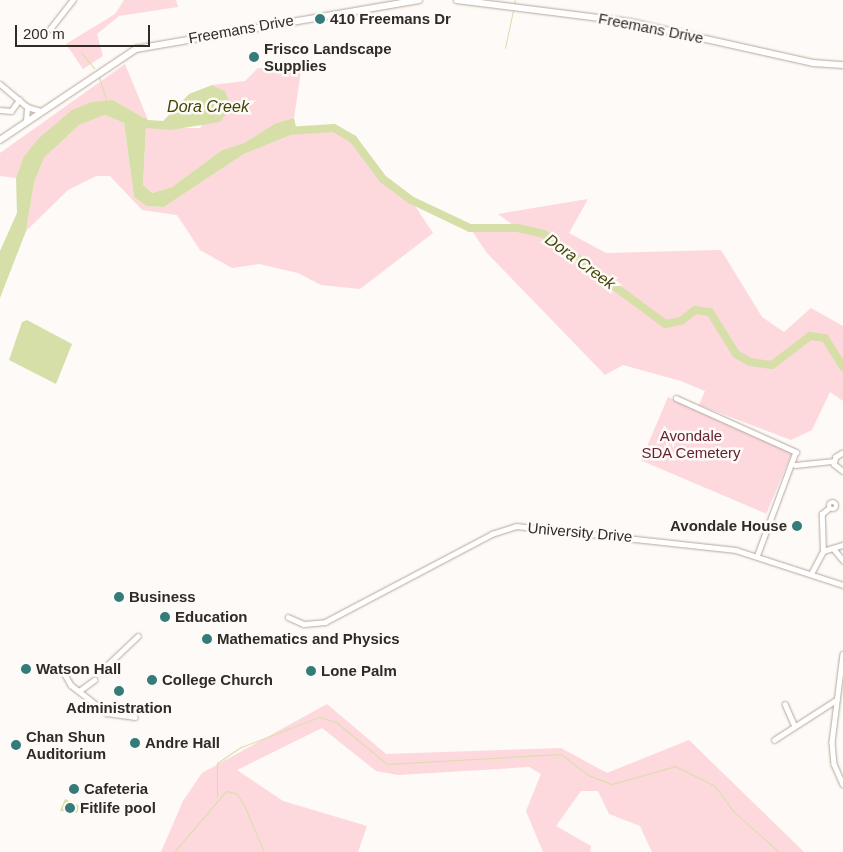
<!DOCTYPE html>
<html>
<head>
<meta charset="utf-8">
<style>
	body { margin:0 }
	#map { position:relative; width:843px; height:852px; overflow:hidden; background:#fdfaf7; font-family:Helvetica,sans-serif }
	div>[style] { position:absolute }
	.green>* { inset:0; background:#fdd8dc; transform-origin:0 0 }
	.water>* { inset:0; background:#d7dfa9 }
	.stream>* { height:1px; margin:-0.5px; padding:0 0.5px; transform-origin:0.5px; border-radius:0.5px; background:#d7dfa9 }
	.river>* { height:8px; margin:-4px; padding:0 4px; transform-origin:4px; border-radius:4px; background:#d7dfa9 }
	.roads { filter:drop-shadow(0 0 1px #b5a79b) drop-shadow(0 0 1px #b5a79b) }
	.street>* { height:4.5px; margin:-2.25px; padding:0 2.25px; transform-origin:2.25px; border-radius:2.25px; background:#fff }
	.street>.ring { margin:-2.25px; padding:0; box-sizing:content-box; background:none; border:4.5px solid #fff; border-radius:50% }
	.secondary>* { height:5.5px; margin:-2.75px; padding:0 2.75px; transform-origin:2.75px; border-radius:2.75px; background:#fff }
	.dots>* { width:14px; height:14px; translate:-50% -50%; box-sizing:border-box; border:2px solid #fdfaf7; border-radius:50% }
	span { translate:-50% -50%; white-space:nowrap; text-align:center; line-height:1.15; -webkit-text-stroke:5px #fdfaf7; paint-order:stroke }
	.poi-label { font-size:15px; color:#312b26; font-weight:700 }
	.left { translate:0 -50%; text-align:left }
	.right { translate:-100% -50%; text-align:right }
	.street-label { font-size:15px; color:#312b26 }
	.park-label { font-size:15px; color:#672130 }
	.water-label { font-size:16px; color:#414606; font-style:italic }
	.scale { position:absolute; left:15px; top:25px; width:135px; height:22px; box-sizing:border-box; border:2px solid #312b26; border-top:0; padding-left:6px; font-size:15px; line-height:18px; white-space:nowrap; color:#312b26; -webkit-text-stroke:4px #fdfaf7; paint-order:stroke }
</style>
</head>
<body>
<div id="map">
	<div class="green">
		<i style="clip-path:polygon(124px 0,176px 0,178px 7px,119px 16px,97px 34px,103px 56px,83px 69px,66px 44px,115px 14px)"></i>
		<i style="clip-path:polygon(125px 64px,148px 120px,113px 100px,23px 158px,16px 178px,0 176px,0 153px)"></i>
		<i style="clip-path:polygon(258px 68px,301px 71px,294px 118px,276px 123px,244px 143px,222px 150px,172px 187px,152px 193px,143px 186px,146px 128px,200px 128px,225px 91px,212px 85px,245px 81px)"></i>
		<i style="clip-path:polygon(105px 115px,124px 123px,134px 197px,146px 206px,164px 207px,244px 154px,291px 135px,296px 127px,334px 128px,353px 139px,383px 179px,411px 200px,433px 233px,360px 289px,321px 285px,298px 273px,259px 264px,232px 268px,200px 250px,177px 215px,142px 210px,110px 176px,96px 176px,68px 190px,26px 231px,34px 183px,44px 158px,79px 125px)"></i>
		<i style="clip-path:polygon(588px 199px,569px 233px,606px 253px,721px 250px,762px 317px,784px 332px,811px 308px,843px 326px,843px 401px,830px 392px,812px 430px,791px 440px,699px 405px,705px 391px,681px 381px,623px 365px,605px 375px,487px 253px,470px 228px,517px 228px,498px 214px)"></i>
		<i style="left:668px;top:397px;width:136px;height:69px;rotate:23deg"></i>
		<i style="clip-path:polygon(327px 704px,386px 754px,561px 748px,607px 773px,689px 740px,804px 852px,652px 852px,640px 826px,609px 814px,598px 791px,581px 791px,556px 826px,591px 846px,590px 852px,543px 852px,526px 811px,541px 774px,529px 767px,398px 775px,376px 771px,322px 728px,237px 770px,283px 801px,367px 826px,358px 852px,161px 852px,183px 801px,202px 773px)"></i>
	</div>
	<div class="water">
		<i style="clip-path:polygon(212px 85px,225px 91px,231px 107px,220px 122px,171px 130px,146px 128px,143px 185px,152px 193px,172px 187px,222px 150px,244px 143px,276px 123px,294px 118px,296px 127px,291px 135px,244px 154px,164px 207px,146px 206px,134px 197px,124px 123px,105px 115px,79px 125px,44px 158px,34px 183px,26px 231px,0 298px,0 251px,17px 213px,16px 178px,23px 158px,38px 139px,72px 110px,92px 102px,113px 100px,148px 120px,163px 121px,189px 94px)"></i>
		<i style="clip-path:polygon(27px 320px,72px 344px,56px 384px,9px 360px,22px 322px)"></i>
		<i style="clip-path:polygon(65px 799px,80px 806px,77px 813px,60px 811px)"></i>
	</div>
	<div class="stream">
		<i style="left:514px;top:3px;width:3px;rotate:-72deg"></i>
		<i style="left:505px;top:48px;width:38px;rotate:-78deg"></i>
		<i style="left:81px;top:52px;width:21px;rotate:51deg"></i>
		<i style="left:99px;top:77px;width:24px;rotate:73deg"></i>
		<i style="left:217px;top:796px;width:33px;rotate:-90deg"></i>
		<i style="left:217px;top:763px;width:29px;rotate:-34deg"></i>
		<i style="left:241px;top:747px;width:84px;rotate:-21deg"></i>
		<i style="left:319px;top:717px;width:18px;rotate:16deg"></i>
		<i style="left:336px;top:722px;width:66px;rotate:39.5deg"></i>
		<i style="left:387px;top:764px;width:174px;rotate:-3.3deg"></i>
		<i style="left:561px;top:754px;width:34px;rotate:38deg"></i>
		<i style="left:588px;top:775px;width:26px;rotate:21deg"></i>
		<i style="left:612px;top:784px;width:66px;rotate:-15.9deg"></i>
		<i style="left:675px;top:766px;width:45px;rotate:26.6deg"></i>
		<i style="left:715px;top:786px;width:31px;rotate:54deg"></i>
		<i style="left:733px;top:811px;width:62px;rotate:41.7deg"></i>
		<i style="left:174px;top:852px;width:80px;rotate:-49.6deg"></i>
		<i style="left:226px;top:791px;width:11px;rotate:15deg"></i>
		<i style="left:237px;top:794px;width:13px;rotate:58deg"></i>
		<i style="left:244px;top:805px;width:51px;rotate:66.9deg"></i>
	</div>
	<div class="river">
		<i style="left:287px;top:131px;width:47px;rotate:-3.7deg"></i>
		<i style="left:334px;top:128px;width:22px;rotate:30deg"></i>
		<i style="left:353px;top:139px;width:50px;rotate:53.1deg"></i>
		<i style="left:383px;top:179px;width:35px;rotate:37deg"></i>
		<i style="left:411px;top:200px;width:65px;rotate:25.4deg"></i>
		<i style="left:470px;top:228px;width:48px"></i>
		<i style="left:518px;top:228px;width:27px;rotate:13deg"></i>
		<i style="left:544px;top:234px;width:151px;rotate:36.6deg"></i>
		<i style="left:665px;top:324px;width:16px;rotate:-11deg"></i>
		<i style="left:681px;top:321px;width:18px;rotate:-38deg"></i>
		<i style="left:695px;top:310px;width:15px;rotate:8deg"></i>
		<i style="left:710px;top:312px;width:49px;rotate:58.2deg"></i>
		<i style="left:736px;top:354px;width:16px;rotate:30deg"></i>
		<i style="left:750px;top:362px;width:22px;rotate:8deg"></i>
		<i style="left:772px;top:365px;width:48px;rotate:-37.3deg"></i>
		<i style="left:810px;top:336px;width:15px;rotate:8deg"></i>
		<i style="left:825px;top:338px;width:34px;rotate:58deg"></i>
	</div>
	<div class="roads">
		<div class="street">
			<i style="left:50px;top:29px;width:37px;rotate:-52deg"></i>
			<i style="left:0;top:84px;width:35px;rotate:40deg"></i>
			<i style="left:27px;top:107px;width:15px;rotate:16deg"></i>
			<i style="left:0;top:110px;width:11px;rotate:5deg"></i>
			<i style="left:11px;top:111px;width:14px;rotate:-54deg"></i>
			<i style="left:26px;top:122px;width:15px;rotate:-86deg"></i>
			<i style="left:676px;top:398px;width:132px;rotate:24.2deg"></i>
			<i style="left:796px;top:452px;width:109px;rotate:110.4deg"></i>
			<i style="left:843px;top:453px;width:8px;rotate:150deg"></i>
			<i style="left:836px;top:457px;width:7px;rotate:106deg"></i>
			<i style="left:834px;top:464px;width:11px;rotate:38deg"></i>
			<i style="left:795px;top:465px;width:39px;rotate:-6deg"></i>
			<i class="ring" style="left:829px;top:502px;width:3.5px;height:3.5px"></i>
			<i style="left:833px;top:548px;width:16px;rotate:50deg"></i>
			<i style="left:823px;top:551px;width:37px;rotate:-92deg"></i>
			<i style="left:822px;top:514px;width:9px;rotate:-41deg"></i>
			<i style="left:823px;top:551px;width:21px;rotate:-17deg"></i>
			<i style="left:812px;top:572px;width:24px;rotate:-62deg"></i>
			<i style="left:288px;top:617px;width:17px;rotate:24deg"></i>
			<i style="left:304px;top:624px;width:21px;rotate:-5deg"></i>
			<i style="left:325px;top:622px;width:189px;rotate:-27.8deg"></i>
			<i style="left:492px;top:534px;width:25px;rotate:-18deg"></i>
			<i style="left:516px;top:526px;width:221px;rotate:6.2deg"></i>
			<i style="left:736px;top:550px;width:113px;rotate:18.1deg"></i>
			<i style="left:843px;top:654px;width:89px;rotate:97.1deg"></i>
			<i style="left:832px;top:742px;width:22px;rotate:85deg"></i>
			<i style="left:834px;top:764px;width:22px;rotate:66deg"></i>
			<i style="left:63px;top:671px;width:16px;rotate:60deg"></i>
			<i style="left:71px;top:685px;width:46px;rotate:37.9deg"></i>
			<i style="left:107px;top:713px;width:28px;rotate:8deg"></i>
			<i style="left:100px;top:672px;width:52px;rotate:-43.5deg"></i>
			<i style="left:79px;top:691px;width:19px;rotate:-36deg"></i>
			<i style="left:785px;top:704px;width:24px;rotate:66deg"></i>
			<i style="left:774px;top:740px;width:74px;rotate:-32.8deg"></i>
		</div>
		<div class="secondary">
			<i style="left:457px;top:0;width:174px;rotate:7.2deg"></i>
			<i style="left:630px;top:22px;width:188px;rotate:12.6deg"></i>
			<i style="left:813px;top:63px;width:30px;rotate:4deg"></i>
			<i style="left:0;top:140px;width:164px;rotate:-33.8deg"></i>
			<i style="left:136px;top:49px;width:287px;rotate:-9.8deg"></i>
		</div>
	</div>
	<div class="dots">
		<i style="left:320px;top:19px;background:#337c7a"></i>
		<i style="left:254px;top:57px;background:#337c7a"></i>
		<i style="left:797px;top:526px;background:#337c7a"></i>
		<i style="left:119px;top:597px;background:#337c7a"></i>
		<i style="left:165px;top:617px;background:#337c7a"></i>
		<i style="left:207px;top:639px;background:#337c7a"></i>
		<i style="left:26px;top:669px;background:#337c7a"></i>
		<i style="left:311px;top:671px;background:#337c7a"></i>
		<i style="left:152px;top:680px;background:#337c7a"></i>
		<i style="left:119px;top:691px;background:#337c7a"></i>
		<i style="left:135px;top:743px;background:#337c7a"></i>
		<i style="left:16px;top:745px;background:#337c7a"></i>
		<i style="left:74px;top:789px;background:#337c7a"></i>
		<i style="left:70px;top:808px;background:#337c7a"></i>
	</div>
	<div class="poi-label">
		<span class="left" style="left:330px;top:19px">410 Freemans Dr</span>
		<span class="left" style="left:264px;top:57px">Frisco Landscape<br>Supplies</span>
		<span class="right" style="left:787px;top:526px">Avondale House</span>
		<span class="left" style="left:129px;top:597px">Business</span>
		<span class="left" style="left:175px;top:617px">Education</span>
		<span class="left" style="left:217px;top:639px">Mathematics and Physics</span>
		<span class="left" style="left:36px;top:669px">Watson Hall</span>
		<span class="left" style="left:321px;top:671px">Lone Palm</span>
		<span class="left" style="left:162px;top:680px">College Church</span>
		<span style="left:119px;top:708px">Administration</span>
		<span class="left" style="left:26px;top:745px">Chan Shun<br>Auditorium</span>
		<span class="left" style="left:145px;top:743px">Andre Hall</span>
		<span class="left" style="left:84px;top:789px">Cafeteria</span>
		<span class="left" style="left:80px;top:808px">Fitlife pool</span>
	</div>
	<div class="street-label">
		<span style="left:651px;top:28px;rotate:11deg">Freemans Drive</span>
		<span style="left:241px;top:29px;rotate:-10deg">Freemans Drive</span>
		<span style="left:580px;top:532px;rotate:5deg">University Drive</span>
	</div>
	<div class="park-label">
		<span style="left:691px;top:444px">Avondale<br>SDA Cemetery</span>
	</div>
	<div class="water-label">
		<span style="left:208px;top:107px">Dora Creek</span>
		<span style="left:580px;top:262px;rotate:36deg">Dora Creek</span>
	</div>
	<div class="scale">200 m</div>
</div>
</body>
</html>
